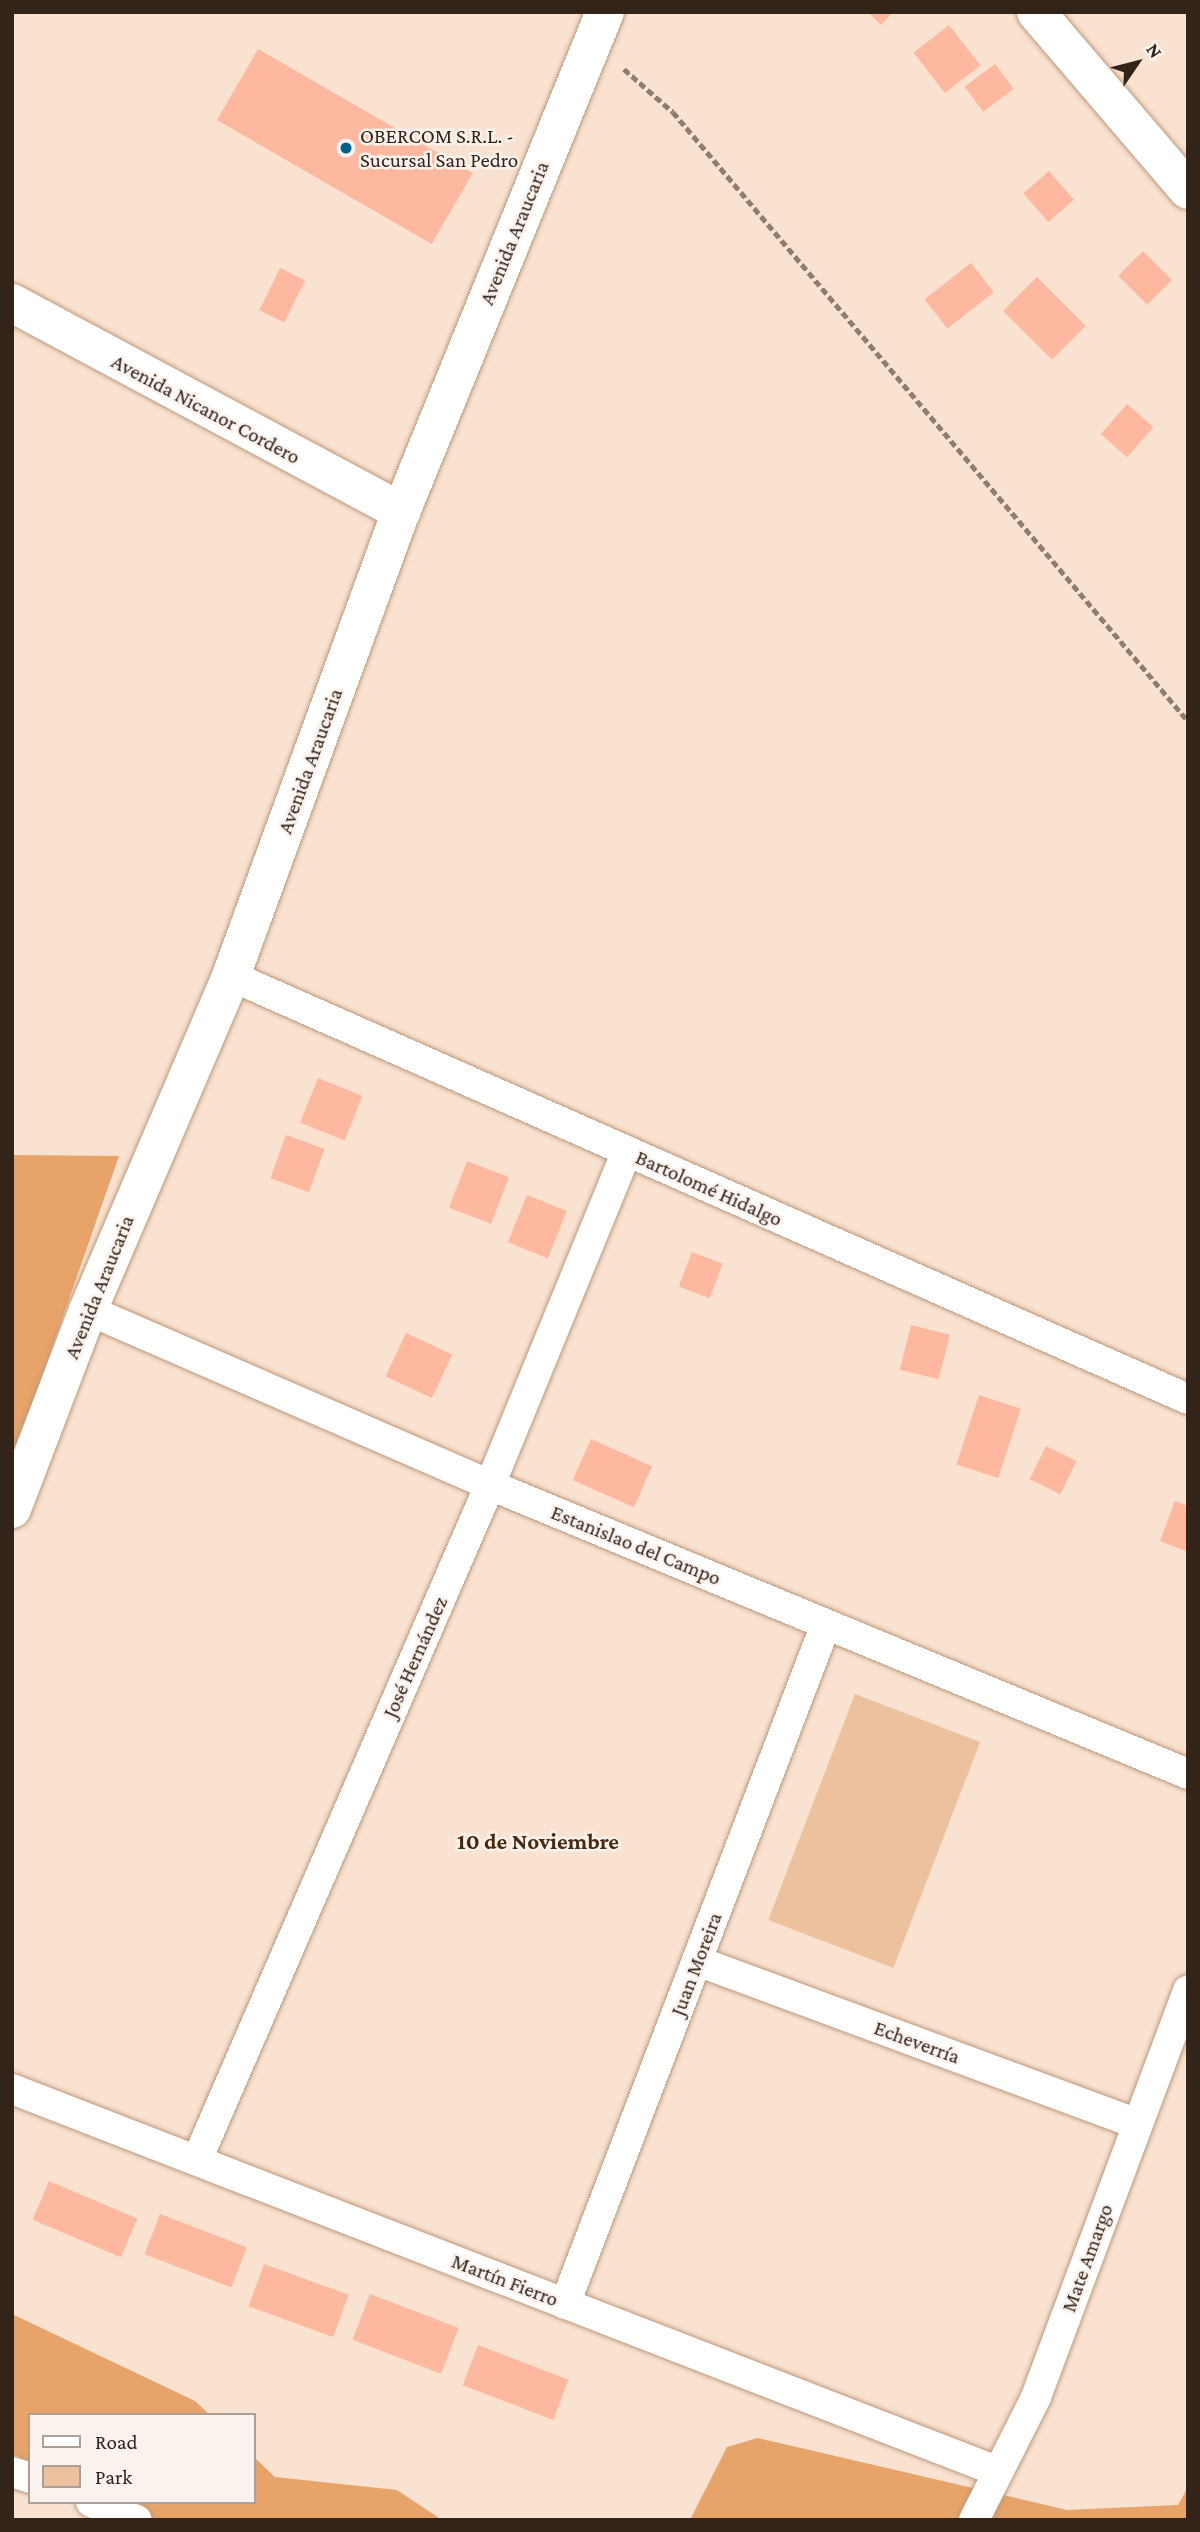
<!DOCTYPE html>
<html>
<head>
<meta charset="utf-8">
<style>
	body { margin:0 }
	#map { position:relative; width:1200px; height:2532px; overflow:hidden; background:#f9e2d0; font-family:"Crimson Pro",serif }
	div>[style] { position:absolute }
	.green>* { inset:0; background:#ecc19d; transform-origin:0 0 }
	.forest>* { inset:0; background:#e7a368 }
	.building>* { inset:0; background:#feb89f; transform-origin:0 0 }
	.path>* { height:4.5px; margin-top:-2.25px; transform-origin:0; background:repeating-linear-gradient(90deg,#8f7d6f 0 7px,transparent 0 10.5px) }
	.roads { filter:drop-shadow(0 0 2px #bc987b) drop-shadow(0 0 2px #bc987b) }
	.minor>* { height:30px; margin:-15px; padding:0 15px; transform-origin:15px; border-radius:15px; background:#fff }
	.secondary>* { height:38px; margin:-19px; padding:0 19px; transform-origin:19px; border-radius:19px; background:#fff }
	.dots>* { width:19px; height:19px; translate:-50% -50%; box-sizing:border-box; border:4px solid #faf3ed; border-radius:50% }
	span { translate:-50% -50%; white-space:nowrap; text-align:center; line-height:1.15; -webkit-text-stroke:5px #faf3ed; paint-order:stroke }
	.poi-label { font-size:21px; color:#322419 }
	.left { translate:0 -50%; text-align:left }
	.street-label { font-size:21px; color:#322419 }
	.neighbourhood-label { font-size:23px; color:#47290e; font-weight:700 }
	.frame { position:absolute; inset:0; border:14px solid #322419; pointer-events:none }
	.legend { position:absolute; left:28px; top:2413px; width:228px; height:91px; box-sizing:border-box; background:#faf3ed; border:2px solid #aaa098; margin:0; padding:9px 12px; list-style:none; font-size:21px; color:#322419 }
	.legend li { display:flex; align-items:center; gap:14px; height:35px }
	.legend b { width:35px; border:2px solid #aaa098 }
	.north { position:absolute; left:1102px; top:28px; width:70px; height:70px; -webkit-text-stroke:5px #faf3ed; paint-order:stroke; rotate:55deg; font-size:19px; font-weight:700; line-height:28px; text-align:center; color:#322419 }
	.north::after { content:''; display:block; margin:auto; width:24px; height:32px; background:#322419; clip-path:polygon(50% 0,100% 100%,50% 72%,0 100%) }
</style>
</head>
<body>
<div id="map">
	<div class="green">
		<i style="left:855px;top:1694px;width:134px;height:242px;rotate:21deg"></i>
	</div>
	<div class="forest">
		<i style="clip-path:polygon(12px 1155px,119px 1156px,12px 1462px)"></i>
		<i style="clip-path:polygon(12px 2314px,195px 2401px,210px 2415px,30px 2415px,30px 2462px,12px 2454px)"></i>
		<i style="clip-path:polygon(758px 2438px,1067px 2510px,1178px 2505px,1188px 2487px,1188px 2520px,690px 2520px,727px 2447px)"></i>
		<i style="clip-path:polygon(254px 2457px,275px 2477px,397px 2490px,442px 2520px,154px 2520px,116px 2502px,254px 2502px)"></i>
	</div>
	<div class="building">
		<i style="clip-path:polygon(868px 12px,893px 12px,881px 25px)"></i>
		<i style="left:949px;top:25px;width:51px;height:45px;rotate:52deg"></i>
		<i style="left:258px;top:49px;width:248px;height:82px;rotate:30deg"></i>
		<i style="left:995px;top:64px;width:31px;height:38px;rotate:53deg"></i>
		<i style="left:1049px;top:171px;width:38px;height:34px;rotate:49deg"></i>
		<i style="left:1143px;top:251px;width:41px;height:35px;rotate:45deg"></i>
		<i style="left:971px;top:263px;width:37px;height:59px;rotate:52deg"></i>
		<i style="left:280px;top:268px;width:28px;height:47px;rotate:26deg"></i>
		<i style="left:1037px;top:277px;width:69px;height:48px;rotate:45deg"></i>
		<i style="left:1127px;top:404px;width:35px;height:40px;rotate:41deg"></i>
		<i style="left:318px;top:1078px;width:48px;height:48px;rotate:22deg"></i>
		<i style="left:286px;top:1135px;width:41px;height:46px;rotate:20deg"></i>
		<i style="left:467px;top:1161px;width:45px;height:50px;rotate:21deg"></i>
		<i style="left:527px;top:1195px;width:43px;height:51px;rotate:22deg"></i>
		<i style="left:692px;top:1252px;width:33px;height:37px;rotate:21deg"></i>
		<i style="left:911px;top:1325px;width:40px;height:46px;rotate:14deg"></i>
		<i style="left:406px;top:1333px;width:51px;height:48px;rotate:25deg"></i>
		<i style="left:979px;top:1395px;width:44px;height:73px;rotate:18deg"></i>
		<i style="left:591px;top:1439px;width:67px;height:45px;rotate:24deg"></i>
		<i style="left:1046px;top:1446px;width:34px;height:37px;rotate:26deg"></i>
		<i style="clip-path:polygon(1175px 1501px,1188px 1506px,1188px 1552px,1160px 1541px)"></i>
		<i style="left:49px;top:2181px;width:96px;height:42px;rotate:23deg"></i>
		<i style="left:160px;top:2214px;width:93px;height:43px;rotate:21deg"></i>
		<i style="left:264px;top:2264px;width:90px;height:45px;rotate:20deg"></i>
		<i style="left:370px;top:2294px;width:95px;height:49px;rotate:21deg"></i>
		<i style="left:478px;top:2345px;width:97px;height:43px;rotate:21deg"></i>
	</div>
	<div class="path">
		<i style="left:624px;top:69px;width:65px;rotate:41.3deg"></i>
		<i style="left:673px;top:112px;width:798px;rotate:49.78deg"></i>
	</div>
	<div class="roads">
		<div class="minor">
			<i style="left:231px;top:976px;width:1046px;rotate:23.85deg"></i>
			<i style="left:88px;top:1310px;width:438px;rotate:23.5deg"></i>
			<i style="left:490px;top:1485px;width:755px;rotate:22.49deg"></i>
			<i style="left:697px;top:1961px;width:469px;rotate:20.3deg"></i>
			<i style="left:12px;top:2089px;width:1056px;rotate:21.2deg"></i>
			<i style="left:197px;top:2160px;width:736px;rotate:-66.54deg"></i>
			<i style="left:490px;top:1485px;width:361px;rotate:-67.7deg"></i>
			<i style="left:565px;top:2304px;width:728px;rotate:-69deg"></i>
			<i style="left:12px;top:2472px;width:19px;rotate:18deg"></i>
			<i style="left:91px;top:2502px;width:49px;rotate:21.4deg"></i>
			<i style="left:974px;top:2520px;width:138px;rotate:-63.2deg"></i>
			<i style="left:1036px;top:2397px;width:434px;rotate:-69.5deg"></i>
		</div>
		<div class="secondary">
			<i style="left:1036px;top:12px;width:234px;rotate:49.5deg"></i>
			<i style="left:12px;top:303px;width:442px;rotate:28.2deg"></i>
			<i style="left:12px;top:1509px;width:213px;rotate:-69.1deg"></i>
			<i style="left:88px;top:1310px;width:363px;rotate:-66.8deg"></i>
			<i style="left:231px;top:976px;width:494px;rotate:-69.9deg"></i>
			<i style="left:401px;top:512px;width:540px;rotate:-67.8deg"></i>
		</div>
	</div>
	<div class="dots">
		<i style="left:346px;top:148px;background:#005f8f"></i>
	</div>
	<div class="poi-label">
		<span class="left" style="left:360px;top:148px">OBERCOM S.R.L. -<br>Sucursal San Pedro</span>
	</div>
	<div class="street-label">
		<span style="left:514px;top:233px;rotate:-68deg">Avenida Araucaria</span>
		<span style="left:206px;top:409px;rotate:28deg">Avenida Nicanor Cordero</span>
		<span style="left:310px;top:761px;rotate:-70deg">Avenida Araucaria</span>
		<span style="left:709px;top:1188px;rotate:24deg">Bartolomé Hidalgo</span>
		<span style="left:99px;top:1287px;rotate:-68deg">Avenida Araucaria</span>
		<span style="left:636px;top:1545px;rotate:22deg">Estanislao del Campo</span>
		<span style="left:415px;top:1657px;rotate:-66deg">José Hernández</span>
		<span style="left:696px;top:1964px;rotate:-69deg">Juan Moreira</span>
		<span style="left:917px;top:2042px;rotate:20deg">Echeverría</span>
		<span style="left:1087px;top:2258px;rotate:-70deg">Mate Amargo</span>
		<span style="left:505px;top:2280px;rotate:21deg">Martín Fierro</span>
	</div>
	<div class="neighbourhood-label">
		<span style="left:538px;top:1841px">10 de Noviembre</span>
	</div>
	<div class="frame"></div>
	<ul class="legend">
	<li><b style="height:9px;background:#fff"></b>Road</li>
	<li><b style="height:19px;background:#ecc19d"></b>Park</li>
	</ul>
	<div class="north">N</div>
</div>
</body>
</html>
